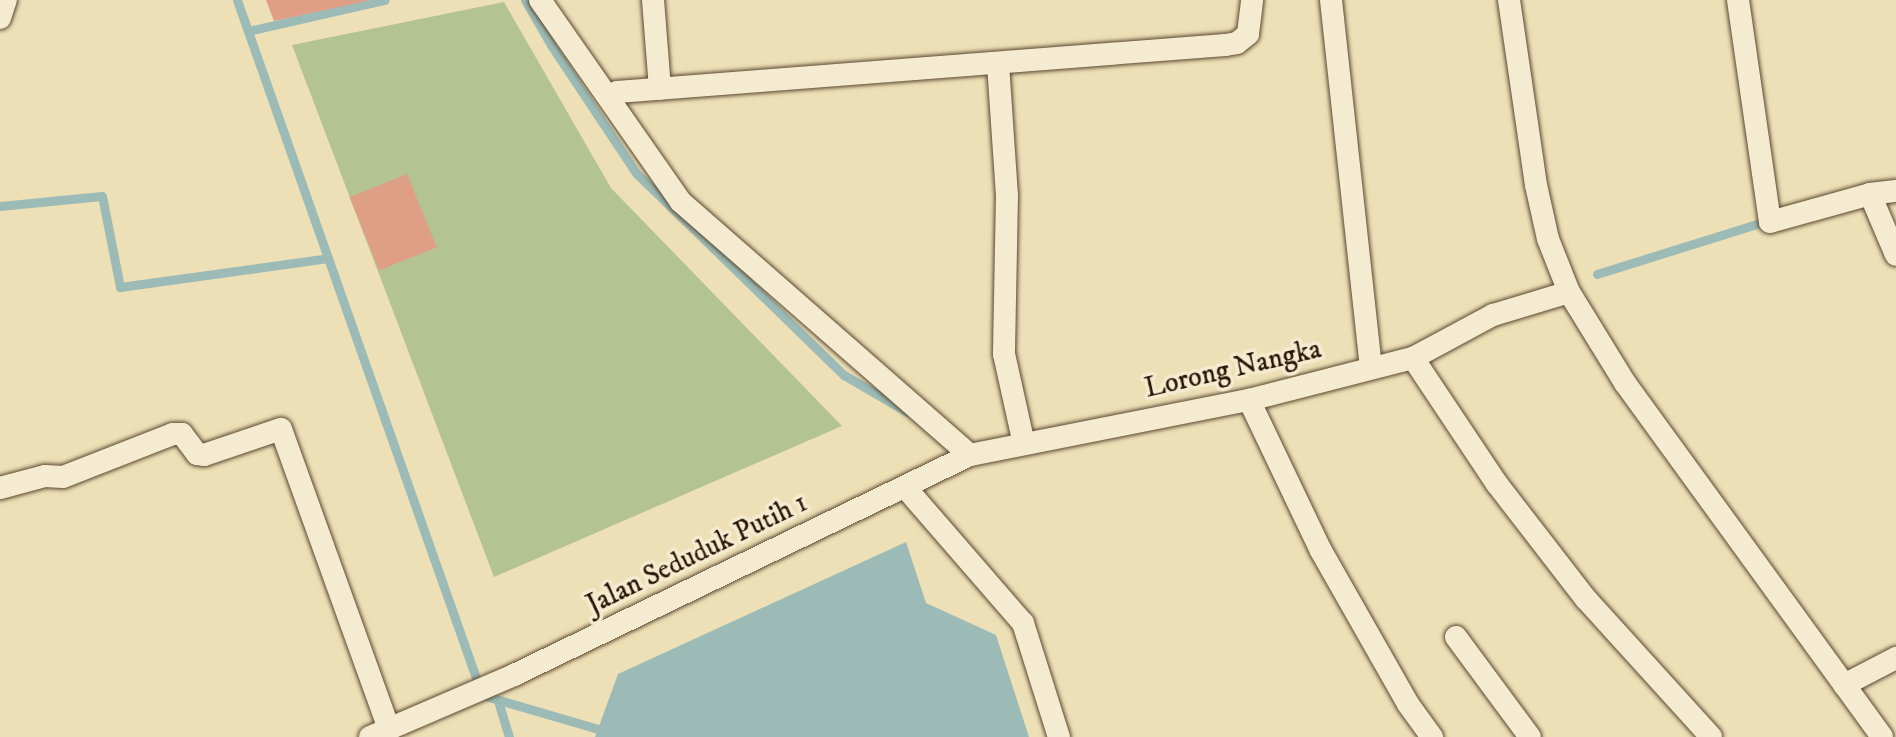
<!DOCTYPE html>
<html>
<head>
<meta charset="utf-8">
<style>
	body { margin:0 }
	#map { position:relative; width:1896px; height:737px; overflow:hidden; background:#eee0b6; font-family:"IM FELL DW Pica",serif }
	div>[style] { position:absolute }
	.green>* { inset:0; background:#b4c392 }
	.water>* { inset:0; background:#9cbbb6 }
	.stream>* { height:9px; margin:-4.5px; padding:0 4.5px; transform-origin:4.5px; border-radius:4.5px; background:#9cbbb6 }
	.building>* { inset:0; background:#de9f85; transform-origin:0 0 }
	.roads { filter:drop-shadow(0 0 2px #5a4731) drop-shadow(0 0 2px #5a4731) }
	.street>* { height:22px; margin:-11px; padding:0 11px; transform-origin:11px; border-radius:11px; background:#f4ebd0 }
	span { translate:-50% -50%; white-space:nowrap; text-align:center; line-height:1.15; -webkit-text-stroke:7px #f4ebd0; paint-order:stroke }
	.street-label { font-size:28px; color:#281405 }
</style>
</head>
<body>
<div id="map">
	<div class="green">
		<i style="clip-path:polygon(504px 2px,611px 188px,842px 426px,494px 577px,292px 45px)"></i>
	</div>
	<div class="water">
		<i style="clip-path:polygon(906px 542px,926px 603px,996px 635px,1029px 737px,595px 737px,618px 674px)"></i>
	</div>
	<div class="stream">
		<i style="left:237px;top:0;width:737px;rotate:70.58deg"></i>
		<i style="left:482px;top:695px;width:121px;rotate:16.3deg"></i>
		<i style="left:598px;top:729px;width:11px;rotate:49deg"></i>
		<i style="left:525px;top:0;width:52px;rotate:60deg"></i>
		<i style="left:551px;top:45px;width:154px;rotate:56.4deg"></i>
		<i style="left:636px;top:173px;width:290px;rotate:44.2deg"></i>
		<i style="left:844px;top:375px;width:73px;rotate:30.4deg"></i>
		<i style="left:248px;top:31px;width:140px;rotate:-12.8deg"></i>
		<i style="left:0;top:206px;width:102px;rotate:-5.6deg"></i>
		<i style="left:102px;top:196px;width:93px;rotate:78.8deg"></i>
		<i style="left:120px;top:287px;width:210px;rotate:-7.9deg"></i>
		<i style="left:1597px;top:274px;width:180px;rotate:-17.4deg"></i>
		<i style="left:498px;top:701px;width:38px;rotate:73deg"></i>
	</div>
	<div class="building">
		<i style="clip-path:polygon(266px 0,367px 0,367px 1px,274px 21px)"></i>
		<i style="left:407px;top:174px;width:79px;height:62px;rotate:68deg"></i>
	</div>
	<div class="roads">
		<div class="street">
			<i style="left:540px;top:0;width:246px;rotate:55.1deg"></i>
			<i style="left:681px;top:202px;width:384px;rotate:41.2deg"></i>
			<i style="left:653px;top:0;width:89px;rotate:85.5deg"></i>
			<i style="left:1331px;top:0;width:369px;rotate:83.8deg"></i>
			<i style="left:1509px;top:0;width:187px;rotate:81.7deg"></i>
			<i style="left:1536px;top:185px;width:55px;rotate:77.5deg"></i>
			<i style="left:1548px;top:239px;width:57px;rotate:68.4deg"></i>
			<i style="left:1569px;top:292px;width:107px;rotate:58.4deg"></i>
			<i style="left:1625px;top:383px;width:437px;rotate:54deg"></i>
			<i style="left:1738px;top:0;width:224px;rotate:81.8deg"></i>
			<i style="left:1770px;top:222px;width:104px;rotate:-15.6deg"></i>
			<i style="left:1870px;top:194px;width:66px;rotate:66.9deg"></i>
			<i style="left:0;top:18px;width:19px;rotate:-72deg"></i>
			<i style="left:998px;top:64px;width:131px;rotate:86.1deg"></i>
			<i style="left:1007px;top:195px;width:159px;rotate:91.1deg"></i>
			<i style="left:1004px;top:354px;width:92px;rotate:77.5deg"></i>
			<i style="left:617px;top:92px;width:610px;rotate:-4.42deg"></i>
			<i style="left:1225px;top:45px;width:12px;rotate:-9deg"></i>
			<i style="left:1237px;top:43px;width:14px;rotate:-39deg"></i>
			<i style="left:1248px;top:34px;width:34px;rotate:-83deg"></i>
			<i style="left:1870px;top:194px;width:26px;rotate:-7deg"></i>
			<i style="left:1413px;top:358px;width:151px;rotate:56.3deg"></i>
			<i style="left:1497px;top:484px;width:145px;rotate:52.3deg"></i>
			<i style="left:1586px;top:599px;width:186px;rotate:47.8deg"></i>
			<i style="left:1249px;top:400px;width:165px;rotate:64.5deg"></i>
			<i style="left:1320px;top:549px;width:178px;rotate:60.4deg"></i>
			<i style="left:1408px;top:704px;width:41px;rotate:54deg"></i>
			<i style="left:905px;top:487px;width:180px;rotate:49.1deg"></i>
			<i style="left:1023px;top:623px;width:120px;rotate:72.5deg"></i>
			<i style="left:0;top:488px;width:47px;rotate:-14.9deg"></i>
			<i style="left:45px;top:476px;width:18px;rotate:3deg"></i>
			<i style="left:63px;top:477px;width:118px;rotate:-21.4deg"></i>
			<i style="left:173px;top:434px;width:9px"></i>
			<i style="left:182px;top:434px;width:25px;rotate:53deg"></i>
			<i style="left:197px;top:454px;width:7px;rotate:8deg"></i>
			<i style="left:204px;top:455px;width:81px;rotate:-18.7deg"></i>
			<i style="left:281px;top:429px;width:319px;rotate:70.2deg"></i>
			<i style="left:1456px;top:637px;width:124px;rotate:53.5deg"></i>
			<i style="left:1844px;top:685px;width:59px;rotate:-27.4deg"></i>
			<i style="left:370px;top:737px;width:157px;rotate:-23.3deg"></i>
			<i style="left:514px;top:675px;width:506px;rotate:-25.76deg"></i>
			<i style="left:970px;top:455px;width:284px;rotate:-11.2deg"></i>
			<i style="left:1249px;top:400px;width:169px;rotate:-14.4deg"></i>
			<i style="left:1413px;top:358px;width:91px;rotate:-28.3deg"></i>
			<i style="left:1493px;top:315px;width:79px;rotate:-16.8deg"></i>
		</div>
	</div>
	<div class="street-label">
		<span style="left:1233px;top:369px;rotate:-13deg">Lorong Nangka</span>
		<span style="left:697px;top:554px;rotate:-26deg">Jalan Seduduk Putih 1</span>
	</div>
</div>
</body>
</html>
